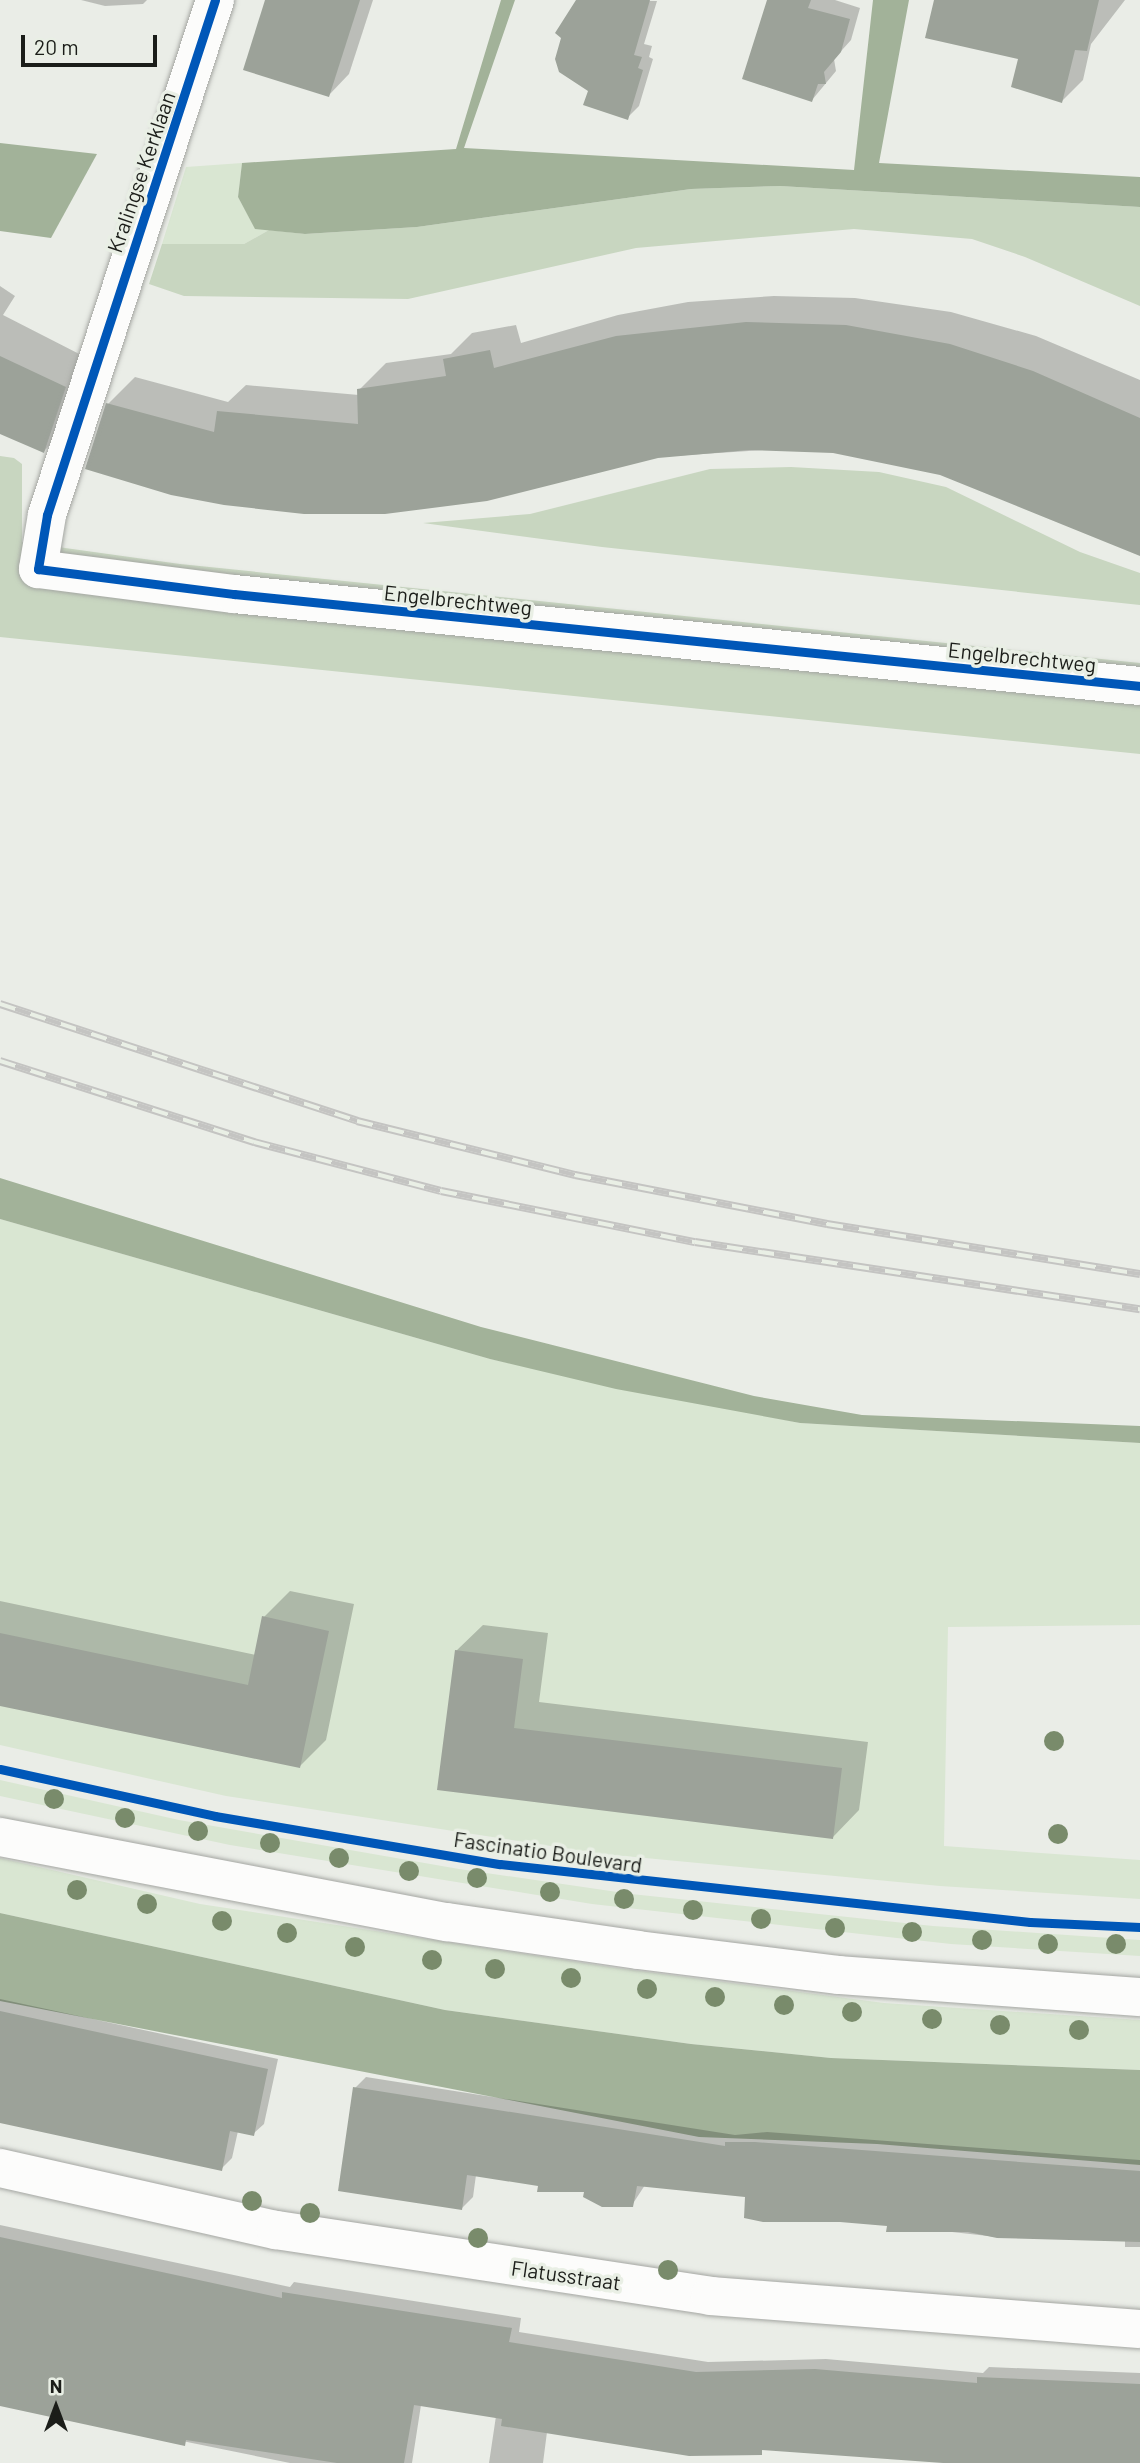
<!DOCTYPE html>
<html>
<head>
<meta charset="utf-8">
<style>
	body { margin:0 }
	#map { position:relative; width:1140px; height:2463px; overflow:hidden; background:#eaede7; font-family:Barlow,sans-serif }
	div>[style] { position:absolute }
	.green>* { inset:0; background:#d9e6d2 }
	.forest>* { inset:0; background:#c8d6c0 }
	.water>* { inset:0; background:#a2b299 }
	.shadow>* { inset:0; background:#0003 }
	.building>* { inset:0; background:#9ca299 }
	.roads { filter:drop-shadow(0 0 2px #a4a6a2) drop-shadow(0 0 2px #a4a6a2) }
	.minor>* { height:38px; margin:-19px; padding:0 19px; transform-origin:19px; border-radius:19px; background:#fcfcfb }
	.tertiary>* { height:38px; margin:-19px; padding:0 19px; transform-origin:19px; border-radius:19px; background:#fcfcfb }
	.rail>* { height:8px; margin-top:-4px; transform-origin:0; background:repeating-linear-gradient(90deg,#e9efe5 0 16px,#c4c4c2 0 32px); box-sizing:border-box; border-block:2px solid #c4c4c2 }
	.cycleway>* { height:9px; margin:-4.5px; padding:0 4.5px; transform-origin:4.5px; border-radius:4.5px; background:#0057b8 }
	.trees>* { width:20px; height:20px; margin:-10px; border-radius:50%; background:#798b6b }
	span { translate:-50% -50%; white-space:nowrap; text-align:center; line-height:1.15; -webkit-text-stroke:7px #e9efe5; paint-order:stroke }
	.street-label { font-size:21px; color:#1b1d19 }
	.north { position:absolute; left:21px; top:2372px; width:70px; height:70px; -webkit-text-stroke:5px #e9efe5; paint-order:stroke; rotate:0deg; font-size:19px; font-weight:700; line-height:28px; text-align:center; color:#1b1d19 }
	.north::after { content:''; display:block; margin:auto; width:24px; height:32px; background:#1b1d19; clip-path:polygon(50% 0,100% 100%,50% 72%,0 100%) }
	.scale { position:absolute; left:21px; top:35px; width:136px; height:32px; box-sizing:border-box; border:4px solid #1b1d19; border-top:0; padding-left:9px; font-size:21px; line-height:24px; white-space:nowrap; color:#1b1d19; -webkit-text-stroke:5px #e9efe5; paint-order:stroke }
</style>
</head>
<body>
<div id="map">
	<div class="green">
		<i style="clip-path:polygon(242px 163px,238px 197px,255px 228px,269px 230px,244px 244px,162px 244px,186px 167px)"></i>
		<i style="clip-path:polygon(0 1219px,490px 1359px,800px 1423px,1140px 1443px,1140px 1625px,948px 1627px,944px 1846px,1140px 1860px,1140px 1899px,940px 1886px,603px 1854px,226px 1796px,0 1745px)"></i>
		<i style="clip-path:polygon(0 1780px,179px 1820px,459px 1869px,631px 1894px,933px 1926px,1140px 1940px,1140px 1956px,951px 1944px,592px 1904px,230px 1845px,0 1796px)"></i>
		<i style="clip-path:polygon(0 1858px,200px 1904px,610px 1967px,884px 2003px,1140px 2020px,1140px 2070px,831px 2058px,691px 2044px,445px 2010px,0 1913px)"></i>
	</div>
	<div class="forest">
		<i style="clip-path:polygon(780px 186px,1140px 207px,1140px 306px,1025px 257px,972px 239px,854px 229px,636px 248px,408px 299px,184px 296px,149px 284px,162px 244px,244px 244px,269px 230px,305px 234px,417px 227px,691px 189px)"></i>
		<i style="clip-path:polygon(0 456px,14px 458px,22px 464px,22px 542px,180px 564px,1140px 663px,1140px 754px,0 637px)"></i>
		<i style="clip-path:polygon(791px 467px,879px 472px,946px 487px,1080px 552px,1140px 573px,1140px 605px,602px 547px,423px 523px,530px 514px,710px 469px)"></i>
	</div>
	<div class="water">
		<i style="clip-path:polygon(501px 0,515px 0,464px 148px,854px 170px,873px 0,909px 0,879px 163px,1140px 177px,1140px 207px,780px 186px,691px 189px,417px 227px,305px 234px,255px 229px,238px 197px,242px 163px,456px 149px)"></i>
		<i style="clip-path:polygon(0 143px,97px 154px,51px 238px,0 231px)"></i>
		<i style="clip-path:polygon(0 1178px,481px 1327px,754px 1396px,862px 1415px,1140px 1426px,1140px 1443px,800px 1423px,616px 1389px,490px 1359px,0 1219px)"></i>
		<i style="clip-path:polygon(0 1913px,445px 2010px,691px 2044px,831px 2058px,1140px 2070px,1140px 2165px,877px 2144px,699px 2137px,0 2001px)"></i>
	</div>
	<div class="shadow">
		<i style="clip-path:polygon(81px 0,147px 0,143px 4px,105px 6px)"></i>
		<i style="clip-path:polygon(267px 0,373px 0,349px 74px,329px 95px)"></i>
		<i style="clip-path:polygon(578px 0,657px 1px,644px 44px,652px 46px,649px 57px,653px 59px,639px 106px,627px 118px,590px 90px)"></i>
		<i style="clip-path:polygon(769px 0,835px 0,860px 8px,851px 40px,834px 59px,836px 71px,812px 100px)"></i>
		<i style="clip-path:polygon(936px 0,1125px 0,1091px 44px,1083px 80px,1062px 101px,1020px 58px)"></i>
		<i style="clip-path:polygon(0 286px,15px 296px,3px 315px,91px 360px,70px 424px,44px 451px,0 429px)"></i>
		<i style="clip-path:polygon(774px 296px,855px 298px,951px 312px,1036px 336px,1140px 380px,1140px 554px,940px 473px,855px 454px,793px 448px,657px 457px,385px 512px,108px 404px,135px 377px,228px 402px,246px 385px,359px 395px,359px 390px,386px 363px,451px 354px,472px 333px,516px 325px,521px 343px,618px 315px,688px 302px)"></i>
		<i style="clip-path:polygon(290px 1591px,354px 1604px,326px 1740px,300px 1766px,0 1704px,0 1601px,256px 1655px,264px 1617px)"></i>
		<i style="clip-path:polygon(483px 1625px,548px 1633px,539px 1702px,868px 1742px,859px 1810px,833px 1837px,439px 1789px,456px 1651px)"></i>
		<i style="clip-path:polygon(0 1999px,278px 2059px,264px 2124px,253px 2134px,238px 2131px,232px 2158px,221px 2169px,0 2121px)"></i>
		<i style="clip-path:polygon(366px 2077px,735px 2135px,767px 2132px,1140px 2160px,1140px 2247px,1125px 2247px,1125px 2240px,997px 2237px,889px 2225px,747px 2195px,645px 2185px,632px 2205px,586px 2191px,476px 2175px,473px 2197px,462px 2208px,355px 2088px)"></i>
		<i style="clip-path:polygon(0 2225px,290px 2287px,294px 2282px,521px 2318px,519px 2332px,708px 2362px,826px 2359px,983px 2373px,989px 2367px,1140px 2373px,1140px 2463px,959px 2463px,547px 2432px,543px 2463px,489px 2463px,496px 2416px,421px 2405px,412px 2463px,290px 2463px,0 2404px)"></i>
	</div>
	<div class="building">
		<i style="clip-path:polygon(265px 0,360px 0,329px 97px,243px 70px)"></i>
		<i style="clip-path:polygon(576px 0,650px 0,634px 55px,642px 57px,638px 68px,643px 70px,628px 120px,583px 105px,588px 91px,559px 72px,555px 59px,561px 38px,555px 33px)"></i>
		<i style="clip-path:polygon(767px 0,811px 0,808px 8px,850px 19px,841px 52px,824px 72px,826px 84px,818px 84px,812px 102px,742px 79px)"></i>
		<i style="clip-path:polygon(934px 0,1099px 0,1087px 51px,1075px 50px,1062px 103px,1011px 87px,1018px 59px,925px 38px)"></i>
		<i style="clip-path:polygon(746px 322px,846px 325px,950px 344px,1033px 371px,1140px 418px,1140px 556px,940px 475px,833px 453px,749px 450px,658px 458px,487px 501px,385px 514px,304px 514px,224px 505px,171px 495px,85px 469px,106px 403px,214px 432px,217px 411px,358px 424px,357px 389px,446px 376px,443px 359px,490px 350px,494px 368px,616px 336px)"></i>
		<i style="clip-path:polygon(0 356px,66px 387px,44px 453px,0 434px)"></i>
		<i style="clip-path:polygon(262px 1616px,329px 1631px,300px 1768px,0 1706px,0 1633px,248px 1685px)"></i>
		<i style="clip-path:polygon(455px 1650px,523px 1659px,514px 1728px,842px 1768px,833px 1839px,437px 1790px)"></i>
		<i style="clip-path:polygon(0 2011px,268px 2069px,254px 2136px,230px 2131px,222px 2171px,0 2123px)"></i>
		<i style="clip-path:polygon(353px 2087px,725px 2146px,725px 2142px,755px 2142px,1140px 2171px,1140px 2242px,997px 2238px,968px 2232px,886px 2232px,887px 2226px,840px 2222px,763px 2222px,744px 2218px,745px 2197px,637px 2186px,633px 2207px,602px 2207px,583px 2197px,584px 2192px,537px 2192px,538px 2186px,467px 2175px,462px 2210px,338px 2191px)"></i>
		<i style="clip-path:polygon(0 2237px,282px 2298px,282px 2292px,512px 2328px,509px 2342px,696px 2372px,815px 2369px,977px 2383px,977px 2377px,1140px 2384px,1140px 2463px,943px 2463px,762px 2450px,762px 2455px,689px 2456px,501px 2426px,502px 2419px,414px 2405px,404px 2463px,337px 2463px,186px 2440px,185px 2446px,0 2406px)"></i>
	</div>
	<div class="roads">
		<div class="minor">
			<i style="left:215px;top:0;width:542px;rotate:108.07deg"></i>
			<i style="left:47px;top:515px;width:55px;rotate:99.5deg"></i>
			<i style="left:38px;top:569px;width:198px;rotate:7.3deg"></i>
			<i style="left:234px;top:594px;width:911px;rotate:5.8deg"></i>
			<i style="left:0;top:2168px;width:283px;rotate:12.7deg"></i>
			<i style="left:276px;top:2230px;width:439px;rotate:8.6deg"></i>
			<i style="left:710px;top:2296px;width:431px;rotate:4.4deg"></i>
		</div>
		<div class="tertiary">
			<i style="left:0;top:1837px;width:455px;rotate:10.8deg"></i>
			<i style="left:447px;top:1922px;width:193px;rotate:8.3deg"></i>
			<i style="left:638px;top:1950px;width:203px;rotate:7.1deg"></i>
			<i style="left:839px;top:1975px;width:302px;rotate:4.2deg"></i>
		</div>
	</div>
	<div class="rail">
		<i style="left:0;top:1004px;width:376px;rotate:18.1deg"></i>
		<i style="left:357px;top:1121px;width:225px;rotate:13.9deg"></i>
		<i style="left:575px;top:1175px;width:257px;rotate:11deg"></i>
		<i style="left:827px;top:1224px;width:317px;rotate:9.1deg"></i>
		<i style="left:0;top:1061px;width:267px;rotate:17.7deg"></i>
		<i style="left:254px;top:1142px;width:193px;rotate:14.7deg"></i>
		<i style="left:441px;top:1191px;width:259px;rotate:11.4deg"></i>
		<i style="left:695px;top:1242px;width:450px;rotate:8.6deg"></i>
	</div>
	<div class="cycleway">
		<i style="left:215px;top:0;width:542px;rotate:108.07deg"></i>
		<i style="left:47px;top:515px;width:55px;rotate:99.5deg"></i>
		<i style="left:38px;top:569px;width:198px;rotate:7.3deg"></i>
		<i style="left:234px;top:594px;width:911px;rotate:5.8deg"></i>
		<i style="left:0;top:1769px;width:220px;rotate:12.3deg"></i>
		<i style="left:215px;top:1816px;width:289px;rotate:9.6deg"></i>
		<i style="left:500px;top:1864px;width:533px;rotate:6.25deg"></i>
		<i style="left:1030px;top:1922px;width:110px;rotate:2.6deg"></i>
	</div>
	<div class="trees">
		<i style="left:1054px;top:1741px"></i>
		<i style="left:54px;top:1799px"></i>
		<i style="left:125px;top:1818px"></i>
		<i style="left:198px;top:1831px"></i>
		<i style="left:1058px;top:1834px"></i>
		<i style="left:270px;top:1843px"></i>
		<i style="left:339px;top:1858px"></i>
		<i style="left:409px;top:1871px"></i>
		<i style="left:477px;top:1878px"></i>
		<i style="left:77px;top:1890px"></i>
		<i style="left:550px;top:1892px"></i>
		<i style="left:624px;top:1899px"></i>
		<i style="left:147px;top:1904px"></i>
		<i style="left:693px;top:1910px"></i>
		<i style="left:761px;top:1919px"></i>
		<i style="left:222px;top:1921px"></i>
		<i style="left:835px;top:1928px"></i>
		<i style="left:912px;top:1932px"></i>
		<i style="left:287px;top:1933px"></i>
		<i style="left:982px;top:1940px"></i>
		<i style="left:1048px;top:1944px"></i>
		<i style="left:1116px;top:1944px"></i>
		<i style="left:355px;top:1947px"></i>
		<i style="left:432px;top:1960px"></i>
		<i style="left:495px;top:1969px"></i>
		<i style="left:571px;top:1978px"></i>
		<i style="left:647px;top:1989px"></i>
		<i style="left:715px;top:1997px"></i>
		<i style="left:784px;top:2005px"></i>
		<i style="left:852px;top:2012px"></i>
		<i style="left:932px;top:2019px"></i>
		<i style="left:1000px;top:2025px"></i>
		<i style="left:1079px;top:2030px"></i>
		<i style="left:252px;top:2201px"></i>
		<i style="left:310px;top:2213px"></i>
		<i style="left:478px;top:2238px"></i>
		<i style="left:668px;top:2270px"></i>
	</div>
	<div class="street-label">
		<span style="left:141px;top:172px;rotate:-71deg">Kralingse Kerklaan</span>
		<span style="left:458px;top:600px;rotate:6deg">Engelbrechtweg</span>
		<span style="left:1022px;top:657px;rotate:6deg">Engelbrechtweg</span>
		<span style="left:548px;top:1852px;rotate:8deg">Fascinatio Boulevard</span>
		<span style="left:566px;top:2275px;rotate:8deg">Flatusstraat</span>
	</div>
	<div class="north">N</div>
	<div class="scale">20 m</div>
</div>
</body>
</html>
